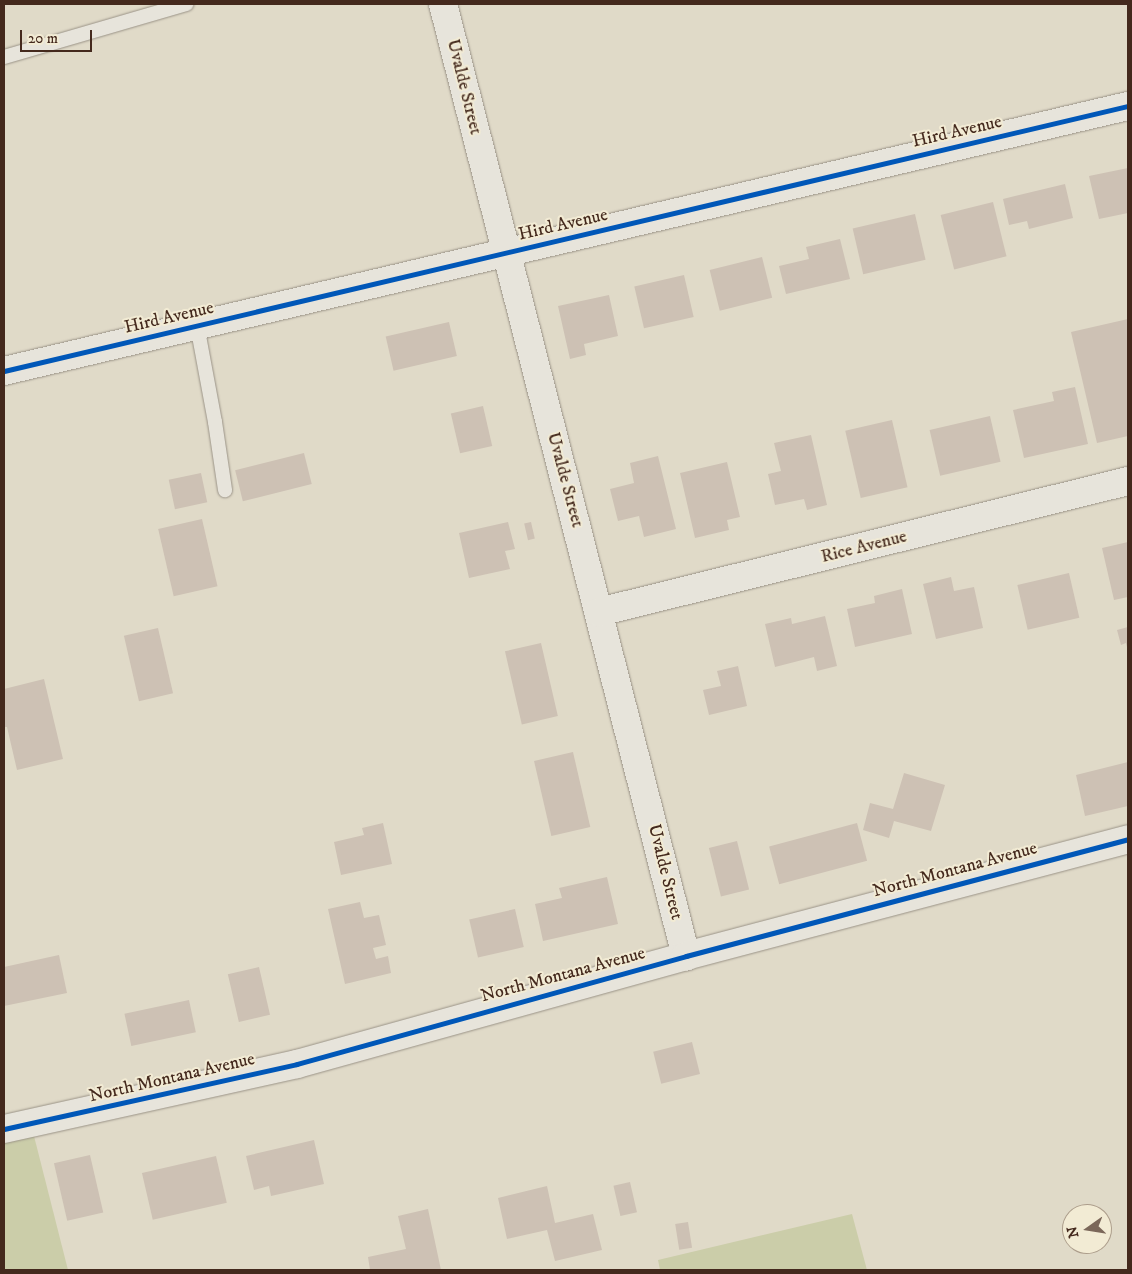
<!DOCTYPE html>
<html>
<head>
<meta charset="utf-8">
<style>
	body { margin:0 }
	#map { position:relative; width:1132px; height:1274px; overflow:hidden; background:#e0dac8; font-family:"IM FELL DW Pica",serif }
	div>[style] { position:absolute }
	.green>* { inset:0; background:#cbcda9 }
	.building>* { inset:0; background:#cdc1b4; transform-origin:0 0 }
	.roads { filter:drop-shadow(0 0 1px #9a9387) drop-shadow(0 0 1px #9a9387) }
	.service>* { height:14px; margin:-7px; padding:0 7px; transform-origin:7px; border-radius:7px; background:#e7e4db }
	.minor>* { height:28px; margin:-14px; padding:0 14px; transform-origin:14px; border-radius:14px; background:#e7e4db }
	.cycleway>* { height:5px; margin:-2.5px; padding:0 2.5px; transform-origin:2.5px; border-radius:2.5px; background:#0057b8 }
	span { translate:-50% -50%; white-space:nowrap; text-align:center; line-height:1.15; -webkit-text-stroke:4px #f2ebd4; paint-order:stroke }
	.street-label { font-size:18px; color:#44291d }
	.frame { position:absolute; inset:0; border:5px solid #44291d; pointer-events:none }
	.north { position:absolute; left:1062px; top:1204px; width:50px; height:50px; box-sizing:border-box; background:#f2ebd4; border:1px solid #ac9d8b; border-radius:50%; rotate:257deg; font-size:14px; font-weight:700; line-height:20px; text-align:center; color:#44291d }
	.north::after { content:''; display:block; margin:auto; width:18px; height:22px; background:#7b6759; clip-path:polygon(50% 0,100% 100%,50% 72%,0 100%) }
	.scale { position:absolute; left:20px; top:30px; width:72px; height:22px; box-sizing:border-box; border:2px solid #44291d; border-top:0; padding-left:6px; font-size:15px; line-height:18px; white-space:nowrap; color:#44291d; -webkit-text-stroke:4px #f2ebd4; paint-order:stroke }
</style>
</head>
<body>
<div id="map">
	<div class="green">
		<i style="clip-path:polygon(34px 1136px,68px 1270px,4px 1270px,4px 1143px)"></i>
		<i style="clip-path:polygon(852px 1214px,867px 1270px,660px 1270px,658px 1260px)"></i>
	</div>
	<div class="building">
		<i style="clip-path:polygon(1128px 168px,1128px 213px,1099px 219px,1089px 176px)"></i>
		<i style="clip-path:polygon(1065px 184px,1073px 218px,1029px 229px,1027px 221px,1009px 225px,1003px 199px)"></i>
		<i style="left:993px;top:202px;width:56px;height:54px;rotate:76deg"></i>
		<i style="left:915px;top:214px;width:47px;height:64px;rotate:77deg"></i>
		<i style="clip-path:polygon(840px 239px,850px 279px,786px 294px,779px 266px,809px 259px,806px 247px)"></i>
		<i style="left:762px;top:257px;width:42px;height:54px;rotate:76deg"></i>
		<i style="left:684px;top:275px;width:43px;height:51px;rotate:77deg"></i>
		<i style="clip-path:polygon(609px 295px,618px 336px,584px 344px,586px 355px,570px 359px,558px 306px)"></i>
		<i style="clip-path:polygon(1128px 319px,1128px 436px,1097px 443px,1071px 332px)"></i>
		<i style="left:449px;top:322px;width:35px;height:65px;rotate:77deg"></i>
		<i style="clip-path:polygon(1075px 387px,1088px 444px,1024px 458px,1013px 410px,1054px 401px,1052px 392px)"></i>
		<i style="left:483px;top:406px;width:41px;height:33px;rotate:77deg"></i>
		<i style="left:990px;top:416px;width:47px;height:62px;rotate:77deg"></i>
		<i style="left:892px;top:420px;width:69px;height:48px;rotate:77deg"></i>
		<i style="clip-path:polygon(811px 435px,827px 505px,807px 510px,804px 499px,775px 505px,768px 474px,781px 471px,774px 443px)"></i>
		<i style="left:304px;top:453px;width:32px;height:71px;rotate:76deg"></i>
		<i style="clip-path:polygon(658px 456px,676px 529px,644px 537px,639px 516px,618px 521px,610px 489px,634px 483px,630px 463px)"></i>
		<i style="clip-path:polygon(727px 462px,740px 517px,727px 520px,729px 530px,695px 538px,680px 473px)"></i>
		<i style="left:201px;top:473px;width:30px;height:33px;rotate:78deg"></i>
		<i style="left:202px;top:519px;width:69px;height:45px;rotate:77deg"></i>
		<i style="clip-path:polygon(508px 522px,515px 549px,505px 551px,510px 569px,469px 578px,459px 533px)"></i>
		<i style="left:531px;top:522px;width:17px;height:7px;rotate:77deg"></i>
		<i style="clip-path:polygon(1128px 542px,1128px 597px,1114px 600px,1102px 548px)"></i>
		<i style="left:1069px;top:573px;width:46px;height:53px;rotate:77deg"></i>
		<i style="clip-path:polygon(951px 577px,954px 591px,974px 587px,983px 628px,936px 639px,923px 584px)"></i>
		<i style="clip-path:polygon(902px 589px,912px 634px,855px 647px,847px 609px,875px 603px,874px 596px)"></i>
		<i style="clip-path:polygon(825px 616px,837px 666px,817px 671px,814px 657px,775px 667px,765px 624px,791px 618px,792px 624px)"></i>
		<i style="clip-path:polygon(1128px 627px,1128px 651px,1126px 643px,1121px 645px,1117px 630px)"></i>
		<i style="left:158px;top:628px;width:67px;height:35px;rotate:77deg"></i>
		<i style="left:541px;top:643px;width:75px;height:37px;rotate:77deg"></i>
		<i style="clip-path:polygon(738px 666px,747px 706px,709px 715px,703px 690px,721px 686px,717px 671px)"></i>
		<i style="clip-path:polygon(44px 679px,63px 759px,17px 770px,7px 727px,4px 727px,4px 689px)"></i>
		<i style="left:573px;top:752px;width:77px;height:40px;rotate:77deg"></i>
		<i style="clip-path:polygon(1128px 762px,1128px 806px,1085px 816px,1076px 775px)"></i>
		<i style="clip-path:polygon(904px 773px,945px 785px,931px 831px,894px 821px,889px 838px,863px 830px,870px 803px,893px 809px)"></i>
		<i style="clip-path:polygon(383px 823px,392px 864px,341px 875px,334px 842px,364px 835px,362px 828px)"></i>
		<i style="left:857px;top:823px;width:39px;height:91px;rotate:75deg"></i>
		<i style="left:737px;top:841px;width:50px;height:29px;rotate:76deg"></i>
		<i style="clip-path:polygon(607px 877px,618px 924px,543px 941px,535px 904px,562px 898px,559px 888px)"></i>
		<i style="clip-path:polygon(360px 902px,364px 918px,379px 915px,386px 945px,373px 948px,376px 959px,388px 956px,391px 973px,345px 984px,328px 909px)"></i>
		<i style="left:515px;top:909px;width:39px;height:47px;rotate:77deg"></i>
		<i style="clip-path:polygon(59px 955px,67px 993px,4px 1006px,4px 967px)"></i>
		<i style="left:259px;top:967px;width:49px;height:32px;rotate:77deg"></i>
		<i style="left:189px;top:1000px;width:33px;height:66px;rotate:78deg"></i>
		<i style="left:692px;top:1042px;width:33px;height:40px;rotate:76deg"></i>
		<i style="clip-path:polygon(314px 1140px,324px 1184px,271px 1196px,269px 1186px,254px 1190px,246px 1156px)"></i>
		<i style="left:90px;top:1155px;width:59px;height:37px;rotate:77deg"></i>
		<i style="left:216px;top:1156px;width:48px;height:76px;rotate:77deg"></i>
		<i style="left:630px;top:1182px;width:31px;height:17px;rotate:77deg"></i>
		<i style="clip-path:polygon(547px 1186px,555px 1223px,593px 1214px,602px 1250px,555px 1261px,547px 1230px,507px 1239px,498px 1198px)"></i>
		<i style="clip-path:polygon(428px 1209px,441px 1270px,370px 1270px,368px 1257px,406px 1249px,398px 1216px)"></i>
		<i style="left:688px;top:1222px;width:26px;height:13px;rotate:81deg"></i>
	</div>
	<div class="roads">
		<div class="service">
			<i style="left:4px;top:57px;width:190px;rotate:-16.2deg"></i>
			<i style="left:197px;top:325px;width:99px;rotate:79.5deg"></i>
			<i style="left:215px;top:422px;width:69px;rotate:81.6deg"></i>
		</div>
		<div class="minor">
			<i style="left:443px;top:4px;width:983px;rotate:75.68deg"></i>
			<i style="left:4px;top:371px;width:1155px;rotate:-13.27deg"></i>
			<i style="left:599px;top:612px;width:545px;rotate:-13.91deg"></i>
			<i style="left:4px;top:1129px;width:300px;rotate:-12.5deg"></i>
			<i style="left:297px;top:1064px;width:404px;rotate:-15.5deg"></i>
			<i style="left:686px;top:956px;width:457px;rotate:-14.8deg"></i>
		</div>
	</div>
	<div class="cycleway">
		<i style="left:4px;top:371px;width:1155px;rotate:-13.27deg"></i>
		<i style="left:4px;top:1129px;width:300px;rotate:-12.5deg"></i>
		<i style="left:297px;top:1064px;width:404px;rotate:-15.5deg"></i>
		<i style="left:686px;top:956px;width:457px;rotate:-14.8deg"></i>
	</div>
	<div class="street-label">
		<span style="left:464px;top:87px;rotate:76deg">Uvalde Street</span>
		<span style="left:957px;top:132px;rotate:-13deg">Hird Avenue</span>
		<span style="left:563px;top:225px;rotate:-13deg">Hird Avenue</span>
		<span style="left:169px;top:318px;rotate:-13deg">Hird Avenue</span>
		<span style="left:565px;top:480px;rotate:75deg">Uvalde Street</span>
		<span style="left:864px;top:547px;rotate:-14deg">Rice Avenue</span>
		<span style="left:955px;top:870px;rotate:-15deg">North Montana Avenue</span>
		<span style="left:665px;top:872px;rotate:76deg">Uvalde Street</span>
		<span style="left:563px;top:975px;rotate:-15deg">North Montana Avenue</span>
		<span style="left:172px;top:1078px;rotate:-13deg">North Montana Avenue</span>
	</div>
	<div class="frame"></div>
	<div class="north">N</div>
	<div class="scale">20 m</div>
</div>
</body>
</html>
